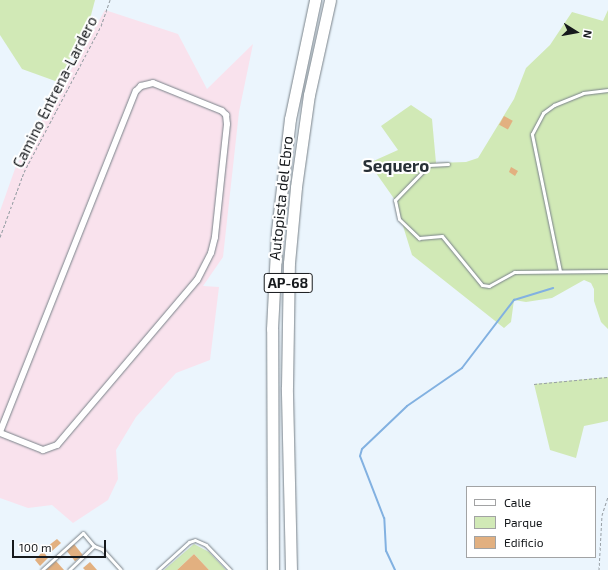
<!DOCTYPE html>
<html>
<head>
<meta charset="utf-8">
<style>
	body { margin:0 }
	#map { position:relative; width:608px; height:570px; overflow:hidden; background:#ebf5fd; font-family:"Exo 2",sans-serif }
	div>[style] { position:absolute }
	.industrial>* { inset:0; background:#f9e2ed }
	.green>* { inset:0; background:#d1e9b6 }
	.stream>* { height:2px; margin:-1px; padding:0 1px; transform-origin:1px; border-radius:1px; background:#82b1e1 }
	.building>* { inset:0; background:#e2b080; transform-origin:0 0 }
	.path>* { height:1px; margin-top:-0.5px; transform-origin:0; background:repeating-linear-gradient(90deg,#989fa5 0 3px,transparent 0 5px) }
	.roads { filter:drop-shadow(0 0 1px #798289) drop-shadow(0 0 1px #798289) }
	.service>* { height:3px; margin:-1.5px; padding:0 1.5px; transform-origin:1.5px; border-radius:1.5px; background:#fff }
	.minor>* { height:6px; margin:-3px; padding:0 3px; transform-origin:3px; border-radius:3px; background:#fff }
	.motorway>* { height:11px; margin:-5.5px; padding:0 5.5px; transform-origin:5.5px; border-radius:5.5px; background:#fff }
	span { translate:-50% -50%; white-space:nowrap; text-align:center; line-height:1.15; -webkit-text-stroke:4px #fff; paint-order:stroke }
	.shield-label span { padding:1px 3px; background:#fff; border:1px solid; border-radius:3px; -webkit-text-stroke-width:0 }
	.shield-label { font-size:14px; color:#16191c; font-weight:700 }
	.street-label { font-size:15px; color:#16191c }
	.quarter-label { font-size:17px; color:#283036; font-weight:700 }
	.legend { position:absolute; left:466px; top:486px; width:130px; height:72px; box-sizing:border-box; background:#fff; border:1px solid #a2a3a4; margin:0; padding:5px 7px; list-style:none; font-size:12px; color:#16191c }
	.legend li { display:flex; align-items:center; gap:8px; height:20px }
	.legend b { width:20px; border:1px solid #a2a3a4 }
	.north { position:absolute; left:556px; top:12px; width:40px; height:40px; -webkit-text-stroke:3px #fff; paint-order:stroke; rotate:101deg; font-size:11px; font-weight:700; line-height:16px; text-align:center; color:#16191c }
	.north::after { content:''; display:block; margin:auto; width:14px; height:18px; background:#16191c; clip-path:polygon(50% 0,100% 100%,50% 72%,0 100%) }
	.scale { position:absolute; left:12px; top:540px; width:94px; height:18px; box-sizing:border-box; border:2px solid #16191c; border-top:0; padding-left:5px; font-size:12px; line-height:14px; white-space:nowrap; color:#16191c; -webkit-text-stroke:3px #fff; paint-order:stroke }
</style>
</head>
<body>
<div id="map">
	<div class="industrial">
		<i style="clip-path:polygon(105px 10px,178px 34px,207px 89px,253px 44px,239px 112px,223px 257px,203px 286px,219px 287px,210px 360px,176px 373px,136px 417px,116px 450px,118px 479px,108px 500px,73px 523px,52px 505px,28px 508px,0 498px,0 211px,16px 166px)"></i>
	</div>
	<div class="green">
		<i style="clip-path:polygon(0 0,95px 0,90px 19px,58px 82px,22px 69px,0 35px)"></i>
		<i style="clip-path:polygon(608px 10px,608px 329px,601px 322px,594px 301px,594px 289px,591px 283px,584px 280px,552px 298px,526px 302px,514px 300px,511px 322px,504px 328px,412px 255px,395px 200px,369px 163px,398px 150px,381px 126px,411px 105px,432px 119px,436px 163px,466px 162px,478px 158px,514px 99px,526px 68px,550px 45px,572px 12px,603px 21px)"></i>
		<i style="clip-path:polygon(608px 377px,608px 421px,584px 426px,576px 458px,550px 450px,534px 384px)"></i>
		<i style="clip-path:polygon(194px 544px,209px 552px,226px 570px,209px 570px,194px 554px,177px 570px,164px 570px)"></i>
	</div>
	<div class="stream">
		<i style="left:395px;top:570px;width:21px;rotate:-115deg"></i>
		<i style="left:386px;top:551px;width:33px;rotate:-93deg"></i>
		<i style="left:384px;top:518px;width:66px;rotate:-111.2deg"></i>
		<i style="left:360px;top:456px;width:7px;rotate:-74deg"></i>
		<i style="left:362px;top:449px;width:62px;rotate:-43.7deg"></i>
		<i style="left:407px;top:406px;width:67px;rotate:-34.6deg"></i>
		<i style="left:462px;top:368px;width:86px;rotate:-52.6deg"></i>
		<i style="left:514px;top:300px;width:41px;rotate:-17.1deg"></i>
	</div>
	<div class="building">
		<i style="left:504px;top:116px;width:10px;height:10px;rotate:29deg"></i>
		<i style="clip-path:polygon(511px 167px,518px 171px,515px 176px,509px 172px)"></i>
		<i style="clip-path:polygon(57px 539px,61px 543px,52px 551px,48px 546px)"></i>
		<i style="left:74px;top:544px;width:14px;height:10px;rotate:51deg"></i>
		<i style="clip-path:polygon(43px 551px,48px 558px,40px 566px,35px 560px)"></i>
		<i style="clip-path:polygon(194px 554px,209px 570px,177px 570px)"></i>
		<i style="clip-path:polygon(56px 561px,64px 570px,46px 570px)"></i>
		<i style="clip-path:polygon(90px 562px,97px 570px,85px 570px,83px 568px)"></i>
	</div>
	<div class="path">
		<i style="left:0;top:237px;width:69px;rotate:-69.7deg"></i>
		<i style="left:24px;top:172px;width:165px;rotate:-62.2deg"></i>
		<i style="left:101px;top:26px;width:28px;rotate:-71deg"></i>
		<i style="left:534px;top:384px;width:74px;rotate:-5.4deg"></i>
		<i style="left:599px;top:570px;width:55px;rotate:-86.9deg"></i>
		<i style="left:602px;top:515px;width:20px;rotate:-72deg"></i>
	</div>
	<div class="roads">
		<div class="service">
			<i style="left:448px;top:164px;width:19px;rotate:177deg"></i>
			<i style="left:429px;top:165px;width:49px;rotate:134.2deg"></i>
			<i style="left:395px;top:200px;width:19px;rotate:78deg"></i>
			<i style="left:399px;top:219px;width:28px;rotate:44deg"></i>
			<i style="left:419px;top:238px;width:23px;rotate:-5deg"></i>
			<i style="left:442px;top:236px;width:63px;rotate:50.8deg"></i>
			<i style="left:482px;top:285px;width:7px;rotate:8deg"></i>
			<i style="left:489px;top:286px;width:29px;rotate:-29deg"></i>
			<i style="left:514px;top:272px;width:94px;rotate:-0.6deg"></i>
			<i style="left:560px;top:271px;width:140px;rotate:-101.6deg"></i>
			<i style="left:532px;top:134px;width:24px;rotate:-62deg"></i>
			<i style="left:543px;top:113px;width:14px;rotate:-36deg"></i>
			<i style="left:554px;top:105px;width:31px;rotate:-22deg"></i>
			<i style="left:583px;top:93px;width:25px;rotate:-7deg"></i>
			<i style="left:42px;top:570px;width:55px;rotate:-42.1deg"></i>
			<i style="left:83px;top:533px;width:17px;rotate:50deg"></i>
			<i style="left:69px;top:570px;width:35px;rotate:-44deg"></i>
			<i style="left:94px;top:546px;width:9px;rotate:21deg"></i>
			<i style="left:102px;top:549px;width:28px;rotate:48deg"></i>
			<i style="left:158px;top:570px;width:42px;rotate:-42.1deg"></i>
			<i style="left:189px;top:542px;width:6px;rotate:-18deg"></i>
			<i style="left:195px;top:540px;width:12px;rotate:24deg"></i>
			<i style="left:206px;top:545px;width:35px;rotate:46deg"></i>
		</div>
		<div class="minor">
			<i style="left:0;top:432px;width:367px;rotate:-68.3deg"></i>
			<i style="left:136px;top:91px;width:7px;rotate:-45deg"></i>
			<i style="left:141px;top:86px;width:12px;rotate:-14deg"></i>
			<i style="left:153px;top:83px;width:74px;rotate:22.1deg"></i>
			<i style="left:222px;top:111px;width:6px;rotate:45deg"></i>
			<i style="left:226px;top:115px;width:9px;rotate:84deg"></i>
			<i style="left:227px;top:124px;width:114px;rotate:96.1deg"></i>
			<i style="left:215px;top:237px;width:16px;rotate:104deg"></i>
			<i style="left:211px;top:253px;width:30px;rotate:117deg"></i>
			<i style="left:197px;top:280px;width:216px;rotate:130.3deg"></i>
			<i style="left:57px;top:445px;width:15px;rotate:160deg"></i>
			<i style="left:43px;top:450px;width:46px;rotate:-158.4deg"></i>
		</div>
		<div class="motorway">
			<i style="left:273px;top:570px;width:241px;rotate:-90.2deg"></i>
			<i style="left:272px;top:329px;width:98px;rotate:-87.1deg"></i>
			<i style="left:277px;top:231px;width:113px;rotate:-83.4deg"></i>
			<i style="left:290px;top:119px;width:122px;rotate:-78.1deg"></i>
			<i style="left:291px;top:570px;width:183px;rotate:-91.3deg"></i>
			<i style="left:287px;top:387px;width:124px;rotate:-89.1deg"></i>
			<i style="left:289px;top:263px;width:76px;rotate:-84.7deg"></i>
			<i style="left:296px;top:187px;width:93px;rotate:-82deg"></i>
			<i style="left:309px;top:95px;width:97px;rotate:-77.5deg"></i>
		</div>
	</div>
	<div class="shield-label">
		<span style="left:288px;top:283px">AP-68</span>
	</div>
	<div class="street-label">
		<span style="left:55px;top:92px;rotate:-63deg">Camino Entrena-Lardero</span>
		<span style="left:281px;top:198px;rotate:-84deg">Autopista del Ebro</span>
	</div>
	<div class="quarter-label">
		<span style="left:396px;top:166px">Sequero</span>
	</div>
	<ul class="legend">
	<li><b style="height:5px;background:#fff"></b>Calle</li>
	<li><b style="height:11px;background:#d1e9b6"></b>Parque</li>
	<li><b style="height:11px;background:#e2b080"></b>Edificio</li>
	</ul>
	<div class="north">N</div>
	<div class="scale">100 m</div>
</div>
</body>
</html>
